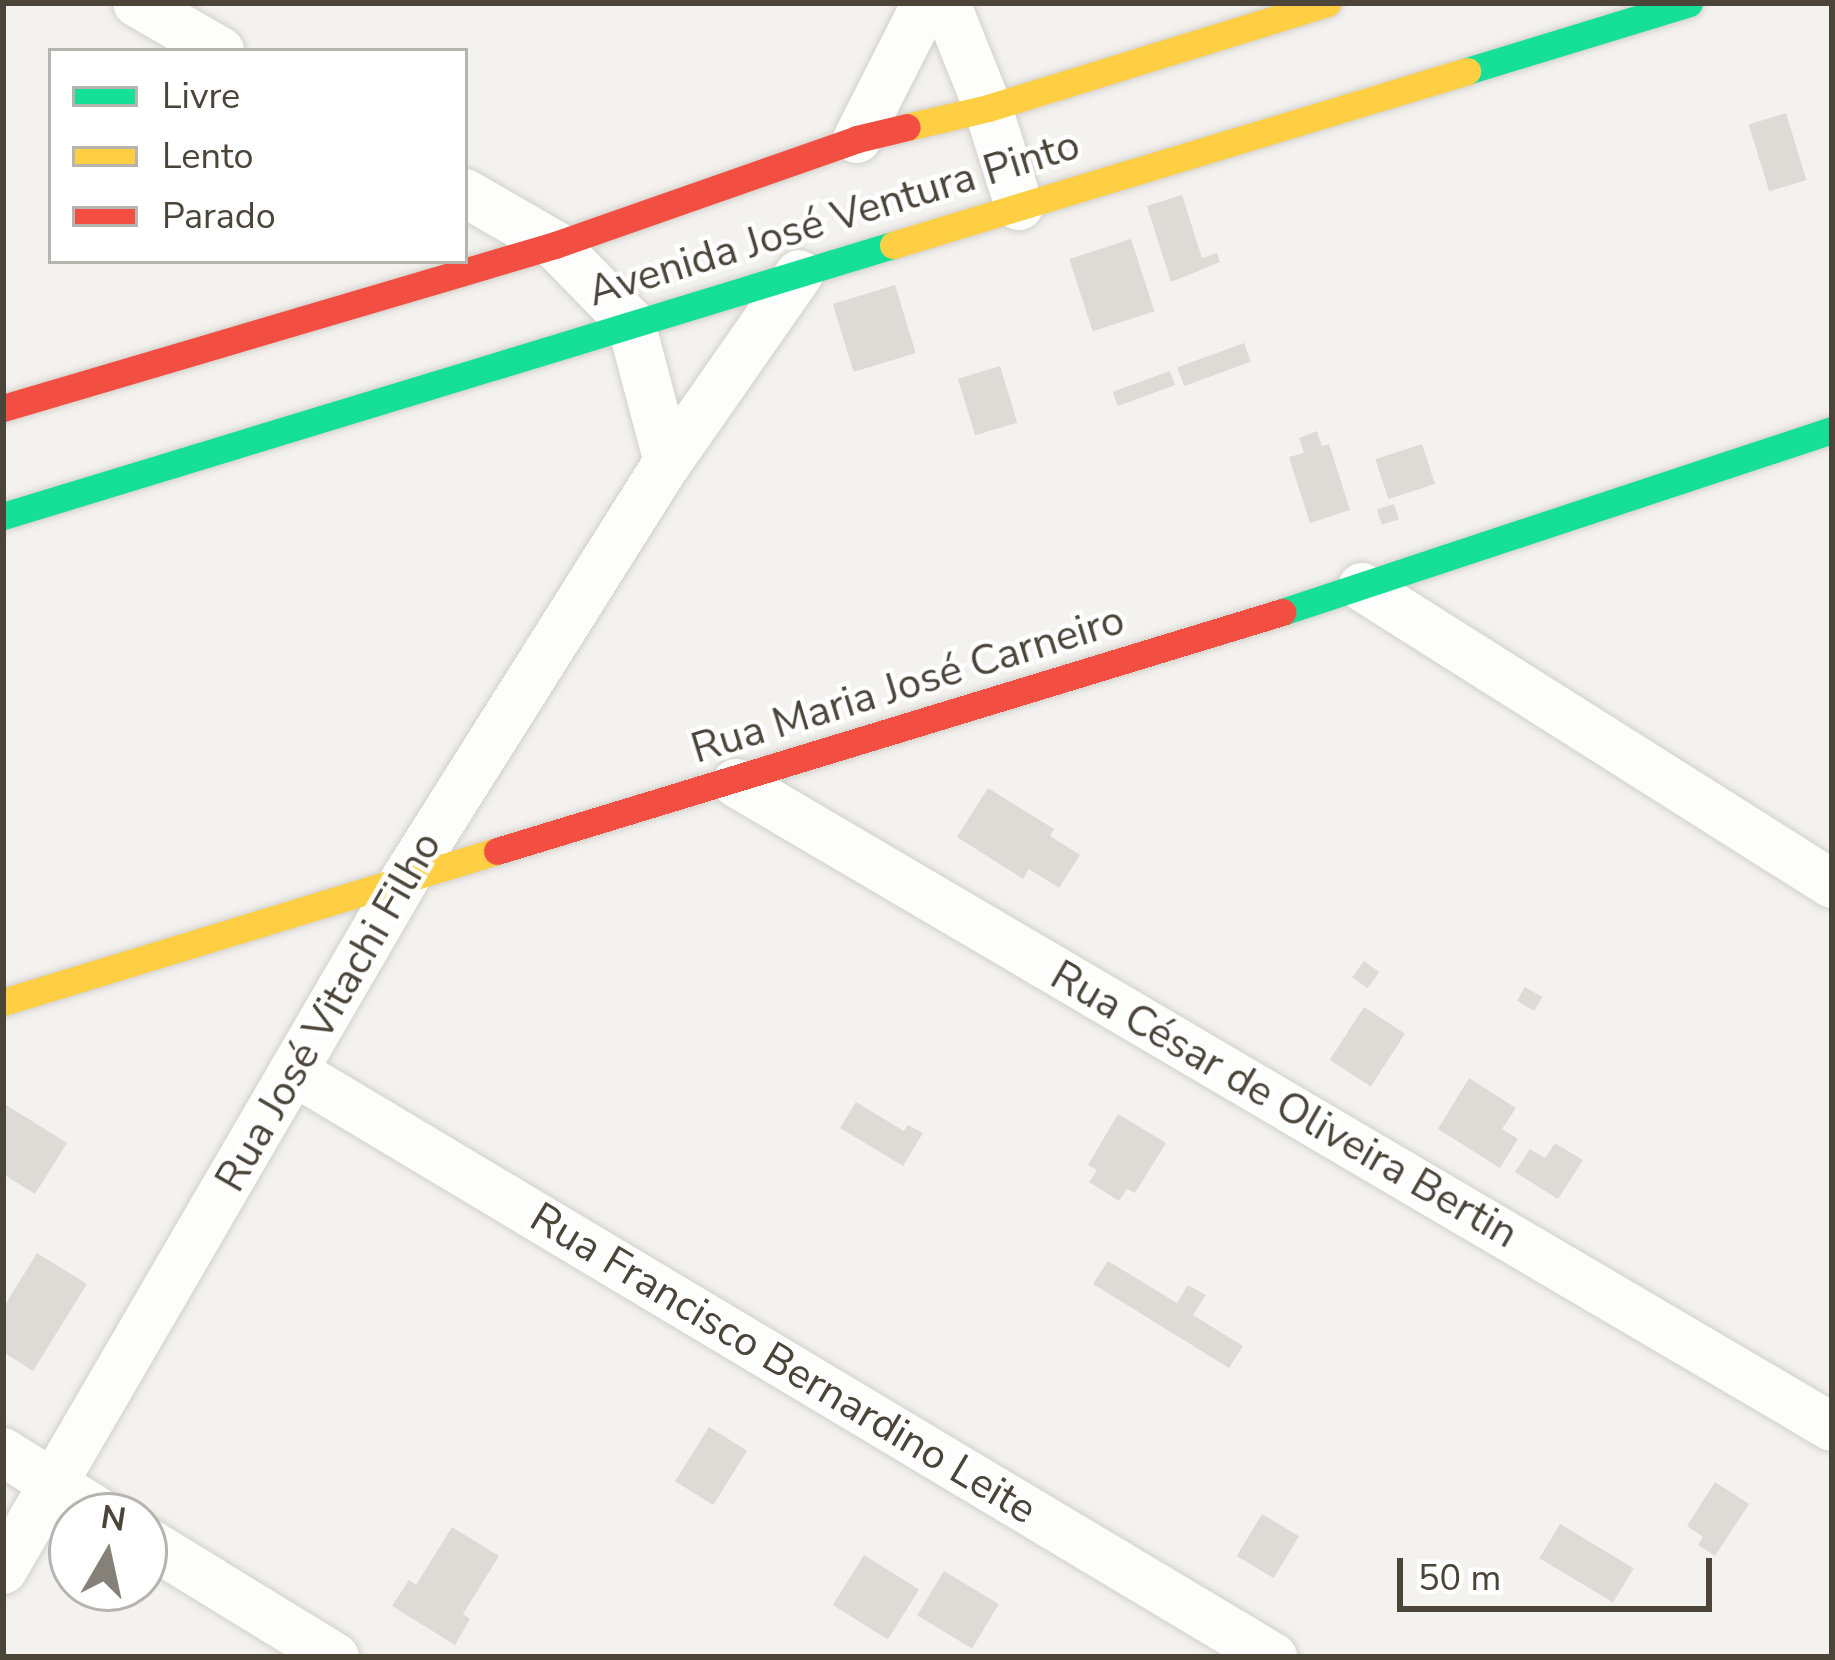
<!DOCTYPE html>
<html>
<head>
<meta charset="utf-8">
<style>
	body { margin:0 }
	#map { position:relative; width:1835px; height:1660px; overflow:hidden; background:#f4f2ee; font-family:"Nunito Sans",sans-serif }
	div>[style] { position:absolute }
	.building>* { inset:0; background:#dedbd6; transform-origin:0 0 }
	.roads { filter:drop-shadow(0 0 3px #d2d0cb) drop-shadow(0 0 3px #d2d0cb) }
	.street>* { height:48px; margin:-24px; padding:0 24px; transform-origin:24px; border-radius:24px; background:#fdfdfc }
	.fast>* { height:27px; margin:-13.5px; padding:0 13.5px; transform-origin:13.5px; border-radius:13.5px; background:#16e098 }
	.slow>* { height:27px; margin:-13.5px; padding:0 13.5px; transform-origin:13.5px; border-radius:13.5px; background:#ffcf43 }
	.jam>* { height:27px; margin:-13.5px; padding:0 13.5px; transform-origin:13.5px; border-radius:13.5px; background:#f24e42 }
	span { translate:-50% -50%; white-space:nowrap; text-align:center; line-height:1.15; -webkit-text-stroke:9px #fff; paint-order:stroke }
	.street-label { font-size:42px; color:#4b4439 }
	.frame { position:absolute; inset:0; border:6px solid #4b4439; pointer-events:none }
	.legend { position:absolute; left:48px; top:48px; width:420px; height:216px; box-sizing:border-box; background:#fff; border:3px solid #b7b4b0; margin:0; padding:15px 21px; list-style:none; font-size:36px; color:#4b4439 }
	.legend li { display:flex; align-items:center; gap:24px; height:60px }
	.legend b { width:60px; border:3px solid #b7b4b0 }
	.north { position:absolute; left:48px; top:1492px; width:120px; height:120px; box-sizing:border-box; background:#fff; border:3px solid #b7b4b0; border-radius:50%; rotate:9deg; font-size:33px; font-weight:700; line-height:48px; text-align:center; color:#4b4439 }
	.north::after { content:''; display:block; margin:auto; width:42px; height:54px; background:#868178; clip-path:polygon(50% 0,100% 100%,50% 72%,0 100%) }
	.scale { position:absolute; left:1397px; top:1558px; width:315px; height:54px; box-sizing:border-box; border:6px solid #4b4439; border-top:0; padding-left:15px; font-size:36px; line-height:42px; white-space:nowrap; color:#4b4439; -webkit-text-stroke:9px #fff; paint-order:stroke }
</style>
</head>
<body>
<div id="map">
	<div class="building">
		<i style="left:1786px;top:113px;width:70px;height:39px;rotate:73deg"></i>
		<i style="clip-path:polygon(1182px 195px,1202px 258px,1217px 253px,1220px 262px,1171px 282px,1147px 206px)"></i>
		<i style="left:1131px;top:239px;width:76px;height:65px;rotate:72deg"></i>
		<i style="left:895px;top:285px;width:71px;height:65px;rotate:73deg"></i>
		<i style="left:1244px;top:343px;width:20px;height:71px;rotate:70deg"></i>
		<i style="left:1000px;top:366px;width:59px;height:44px;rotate:73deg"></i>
		<i style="left:1170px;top:371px;width:15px;height:61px;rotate:70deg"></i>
		<i style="clip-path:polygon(1317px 431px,1322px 446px,1329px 444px,1350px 510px,1310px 523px,1289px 457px,1304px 453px,1299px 438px)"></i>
		<i style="left:1422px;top:444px;width:42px;height:49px;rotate:72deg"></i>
		<i style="left:1394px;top:504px;width:16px;height:18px;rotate:72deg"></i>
		<i style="clip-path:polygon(988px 788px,1054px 829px,1050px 836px,1080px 855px,1059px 888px,1029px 869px,1023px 879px,957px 837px)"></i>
		<i style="left:1364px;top:961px;width:19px;height:20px;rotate:36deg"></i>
		<i style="left:1525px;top:987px;width:20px;height:16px;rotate:30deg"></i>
		<i style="left:1364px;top:1007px;width:49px;height:63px;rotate:33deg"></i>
		<i style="clip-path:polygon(1469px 1078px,1516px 1108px,1502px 1129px,1518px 1139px,1500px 1168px,1438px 1129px)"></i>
		<i style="clip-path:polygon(856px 1102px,904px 1131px,908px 1125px,923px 1133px,903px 1166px,840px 1128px)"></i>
		<i style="clip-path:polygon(3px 1103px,67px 1143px,35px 1194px,3px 1174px)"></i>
		<i style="clip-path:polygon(1118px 1114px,1166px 1143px,1135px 1193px,1127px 1189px,1119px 1201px,1089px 1182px,1097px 1170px,1088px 1165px)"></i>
		<i style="clip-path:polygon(1555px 1143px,1583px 1160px,1558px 1199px,1515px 1172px,1530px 1149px,1545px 1158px)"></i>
		<i style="clip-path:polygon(37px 1253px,87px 1284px,33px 1371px,3px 1352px,3px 1308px)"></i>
		<i style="clip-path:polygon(1108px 1261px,1177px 1303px,1188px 1285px,1206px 1295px,1193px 1315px,1243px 1346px,1229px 1368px,1093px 1284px)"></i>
		<i style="left:709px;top:1427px;width:45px;height:64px;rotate:32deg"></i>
		<i style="clip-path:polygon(1715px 1482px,1749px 1504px,1715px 1556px,1698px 1545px,1703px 1537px,1687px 1526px)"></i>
		<i style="left:1262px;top:1514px;width:43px;height:49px;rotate:31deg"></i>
		<i style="left:1560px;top:1524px;width:86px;height:40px;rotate:31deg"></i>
		<i style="clip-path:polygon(452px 1527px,499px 1556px,463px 1614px,470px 1619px,455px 1645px,392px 1606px,409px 1580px,416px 1585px)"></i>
		<i style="left:864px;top:1555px;width:65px;height:59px;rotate:32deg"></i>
		<i style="left:944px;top:1571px;width:64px;height:52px;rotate:31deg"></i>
	</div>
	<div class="roads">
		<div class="street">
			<i style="left:137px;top:3px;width:96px;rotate:30deg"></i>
			<i style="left:946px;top:3px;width:113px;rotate:68.2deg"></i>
			<i style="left:988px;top:108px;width:103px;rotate:72.4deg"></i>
			<i style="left:857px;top:139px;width:153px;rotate:-63.1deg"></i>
			<i style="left:465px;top:193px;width:104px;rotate:30deg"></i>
			<i style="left:555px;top:245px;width:109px;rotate:45.7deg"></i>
			<i style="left:631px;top:323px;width:144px;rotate:75.1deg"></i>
			<i style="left:1362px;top:587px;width:556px;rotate:32.29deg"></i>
			<i style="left:736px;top:783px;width:1271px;rotate:30.44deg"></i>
			<i style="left:293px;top:1071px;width:1142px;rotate:30.88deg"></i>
			<i style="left:3px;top:1452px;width:120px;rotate:32.1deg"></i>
			<i style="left:144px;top:1540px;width:224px;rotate:31.5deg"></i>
			<i style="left:3px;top:1570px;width:799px;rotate:-59.81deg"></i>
			<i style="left:405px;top:879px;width:493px;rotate:-57.8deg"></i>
			<i style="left:668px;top:462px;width:229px;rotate:-55.1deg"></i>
		</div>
		<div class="fast">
			<i style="left:1467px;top:71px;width:232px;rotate:-17deg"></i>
			<i style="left:3px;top:516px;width:930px;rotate:-16.94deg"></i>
			<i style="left:1282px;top:612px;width:579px;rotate:-18.31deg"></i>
		</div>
		<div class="slow">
			<i style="left:907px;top:127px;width:83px;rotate:-13.2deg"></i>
			<i style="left:988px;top:108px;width:355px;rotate:-17.2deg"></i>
			<i style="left:893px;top:245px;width:600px;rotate:-16.86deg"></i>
			<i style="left:3px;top:1002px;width:517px;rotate:-17deg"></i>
		</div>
		<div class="jam">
			<i style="left:3px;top:408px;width:576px;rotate:-16.45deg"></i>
			<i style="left:555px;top:245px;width:320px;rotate:-19.3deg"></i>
			<i style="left:857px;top:139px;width:51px;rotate:-13.5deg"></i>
			<i style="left:497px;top:851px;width:821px;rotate:-16.93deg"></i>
		</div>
	</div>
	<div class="street-label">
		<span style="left:834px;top:219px;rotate:-17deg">Avenida José Ventura Pinto</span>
		<span style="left:908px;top:685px;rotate:-17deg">Rua Maria José Carneiro</span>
		<span style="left:329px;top:1012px;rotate:-60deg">Rua José Vitachi Filho</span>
		<span style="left:1284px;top:1105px;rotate:30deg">Rua César de Oliveira Bertin</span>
		<span style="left:783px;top:1364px;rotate:31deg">Rua Francisco Bernardino Leite</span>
	</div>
	<div class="frame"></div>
	<ul class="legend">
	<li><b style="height:15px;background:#16e098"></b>Livre</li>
	<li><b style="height:15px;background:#ffcf43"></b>Lento</li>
	<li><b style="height:15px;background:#f24e42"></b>Parado</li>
	</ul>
	<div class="north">N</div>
	<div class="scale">50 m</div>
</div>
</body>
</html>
